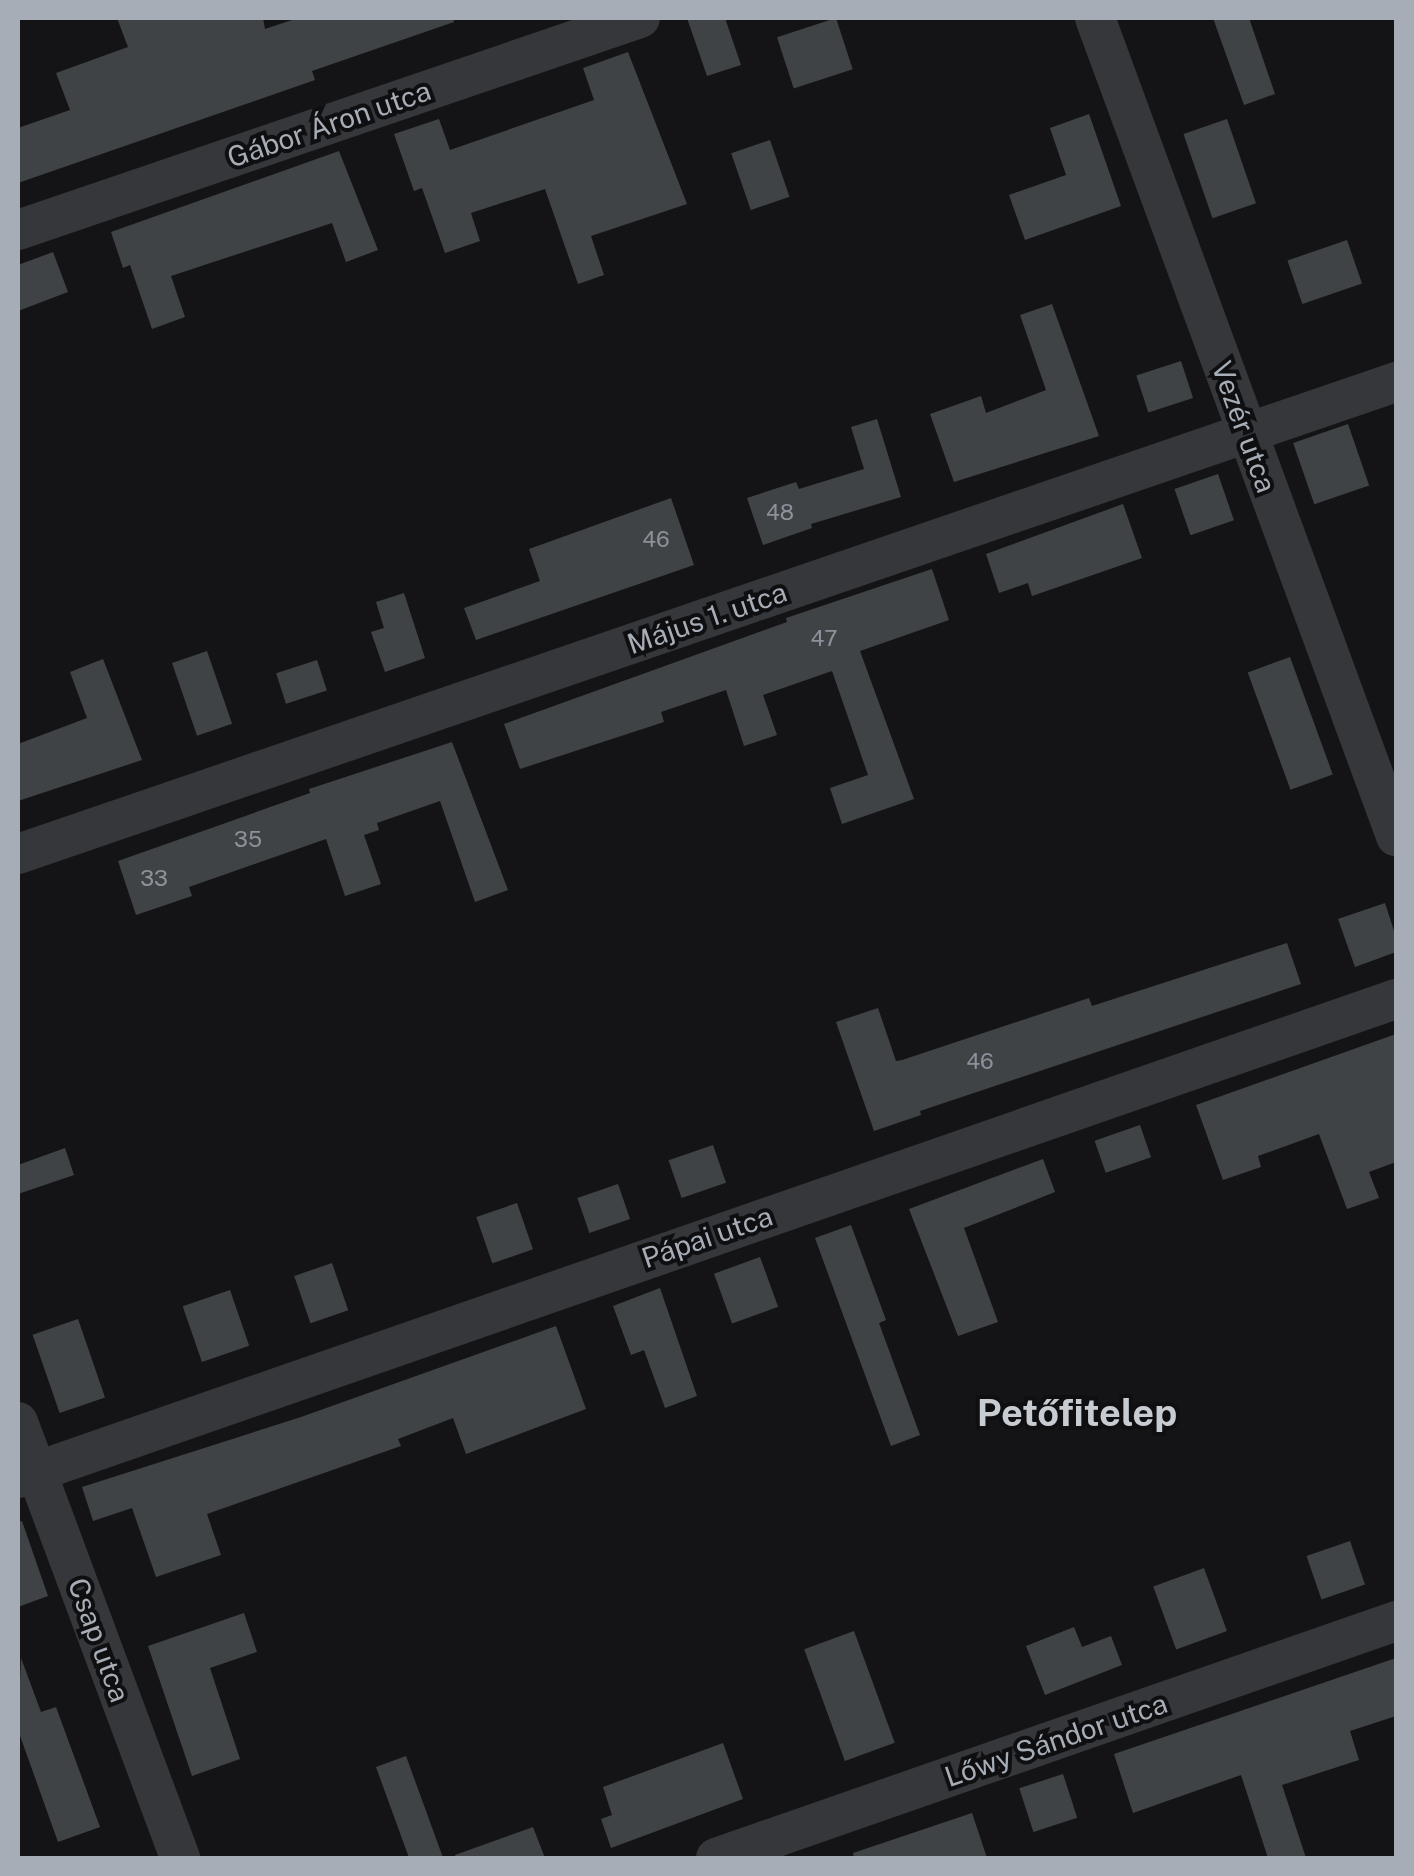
<!DOCTYPE html>
<html>
<head>
<meta charset="utf-8">
<style>
	body { margin:0 }
	#map { position:relative; width:1414px; height:1876px; overflow:hidden; background:#141416; font-family:"Public Sans",sans-serif }
	div>[style] { position:absolute }
	.building>* { inset:0; background:#404346; transform-origin:0 0 }
	.minor>* { height:40px; margin:-20px; padding:0 20px; transform-origin:20px; border-radius:20px; background:#35373b }
	span { translate:-50% -50%; white-space:nowrap; text-align:center; line-height:1.15; -webkit-text-stroke:8px #0f0f11; paint-order:stroke }
	.number-label { font-size:22px; color:#8c929a }
	.number-label span { -webkit-text-stroke-width:0 }
	.street-label { font-size:28px; color:#a6adb6 }
	.district-label { font-size:38px; color:#c7cbd2; font-weight:700 }
	.frame { position:absolute; inset:0; border:20px solid #a6adb6; pointer-events:none }
</style>
</head>
<body>
<div id="map">
	<div class="building">
		<i style="clip-path:polygon(117px 18px,263px 18px,265px 29px,298px 18px,453px 18px,454px 22px,312px 71px,315px 80px,18px 183px,18px 128px,70px 110px,56px 73px,128px 47px)"></i>
		<i style="clip-path:polygon(687px 18px,725px 18px,741px 65px,707px 76px)"></i>
		<i style="left:836px;top:18px;width:54px;height:62px;rotate:72deg"></i>
		<i style="clip-path:polygon(1213px 18px,1249px 18px,1275px 94px,1244px 105px)"></i>
		<i style="clip-path:polygon(628px 52px,687px 204px,591px 236px,604px 275px,578px 284px,545px 189px,471px 213px,480px 241px,445px 253px,422px 188px,414px 191px,394px 134px,439px 119px,450px 150px,594px 100px,583px 68px)"></i>
		<i style="clip-path:polygon(1089px 114px,1121px 206px,1025px 240px,1009px 195px,1066px 175px,1050px 128px)"></i>
		<i style="left:1227px;top:119px;width:89px;height:46px;rotate:71deg"></i>
		<i style="left:770px;top:140px;width:60px;height:41px;rotate:71deg"></i>
		<i style="clip-path:polygon(339px 151px,378px 250px,346px 262px,332px 223px,171px 276px,185px 317px,152px 329px,130px 265px,123px 268px,111px 232px)"></i>
		<i style="left:1347px;top:240px;width:46px;height:63px;rotate:71deg"></i>
		<i style="clip-path:polygon(53px 252px,68px 292px,18px 311px,18px 265px)"></i>
		<i style="clip-path:polygon(1052px 304px,1099px 436px,954px 482px,930px 414px,981px 396px,986px 413px,1046px 390px,1020px 315px)"></i>
		<i style="left:1181px;top:361px;width:39px;height:47px;rotate:72deg"></i>
		<i style="clip-path:polygon(877px 419px,901px 497px,811px 524px,812px 528px,763px 545px,747px 498px,796px 482px,799px 489px,864px 469px,851px 427px)"></i>
		<i style="left:1348px;top:424px;width:65px;height:58px;rotate:71deg"></i>
		<i style="left:1218px;top:474px;width:49px;height:46px;rotate:71deg"></i>
		<i style="clip-path:polygon(671px 498px,694px 565px,476px 640px,464px 608px,540px 581px,529px 549px)"></i>
		<i style="clip-path:polygon(1123px 504px,1142px 558px,1032px 596px,1028px 583px,999px 593px,986px 554px)"></i>
		<i style="clip-path:polygon(932px 569px,949px 620px,860px 651px,914px 799px,842px 824px,830px 788px,868px 775px,832px 671px,763px 695px,777px 735px,744px 746px,726px 690px,661px 712px,664px 722px,520px 769px,504px 724px,787px 622px,786px 618px)"></i>
		<i style="clip-path:polygon(404px 593px,425px 658px,385px 672px,371px 632px,384px 628px,376px 602px)"></i>
		<i style="left:207px;top:651px;width:77px;height:37px;rotate:71deg"></i>
		<i style="left:1290px;top:657px;width:125px;height:45px;rotate:70deg"></i>
		<i style="clip-path:polygon(103px 659px,142px 760px,18px 801px,18px 744px,87px 718px,70px 672px)"></i>
		<i style="left:317px;top:660px;width:32px;height:43px;rotate:72deg"></i>
		<i style="clip-path:polygon(452px 742px,508px 890px,475px 902px,440px 801px,377px 823px,379px 830px,364px 835px,381px 884px,345px 896px,326px 839px,189px 887px,192px 896px,136px 915px,118px 861px,310px 793px,309px 789px)"></i>
		<i style="clip-path:polygon(1385px 903px,1396px 937px,1396px 952px,1355px 967px,1338px 919px)"></i>
		<i style="clip-path:polygon(1287px 943px,1301px 984px,920px 1111px,921px 1115px,874px 1131px,836px 1022px,878px 1008px,896px 1061px,902px 1060px,1089px 998px,1092px 1006px)"></i>
		<i style="clip-path:polygon(1396px 1034px,1396px 1162px,1369px 1172px,1379px 1198px,1347px 1209px,1319px 1134px,1258px 1156px,1261px 1167px,1223px 1180px,1196px 1105px)"></i>
		<i style="left:1140px;top:1125px;width:34px;height:48px;rotate:71deg"></i>
		<i style="left:713px;top:1145px;width:40px;height:47px;rotate:71deg"></i>
		<i style="clip-path:polygon(65px 1148px,74px 1175px,18px 1194px,18px 1165px)"></i>
		<i style="clip-path:polygon(1043px 1159px,1055px 1192px,964px 1228px,998px 1322px,958px 1336px,909px 1209px)"></i>
		<i style="left:618px;top:1184px;width:37px;height:43px;rotate:71deg"></i>
		<i style="left:517px;top:1203px;width:49px;height:43px;rotate:71deg"></i>
		<i style="clip-path:polygon(851px 1225px,886px 1320px,879px 1323px,920px 1435px,891px 1446px,815px 1238px)"></i>
		<i style="left:760px;top:1257px;width:53px;height:49px;rotate:70deg"></i>
		<i style="left:332px;top:1263px;width:50px;height:40px;rotate:71deg"></i>
		<i style="clip-path:polygon(660px 1288px,697px 1396px,665px 1408px,644px 1350px,631px 1355px,613px 1306px)"></i>
		<i style="left:230px;top:1290px;width:59px;height:50px;rotate:71deg"></i>
		<i style="left:78px;top:1319px;width:83px;height:48px;rotate:71deg"></i>
		<i style="clip-path:polygon(556px 1326px,586px 1409px,466px 1454px,453px 1418px,398px 1439px,401px 1446px,207px 1514px,221px 1555px,156px 1577px,132px 1508px,93px 1521px,82px 1487px,301px 1417px)"></i>
		<i style="clip-path:polygon(22px 1521px,48px 1596px,18px 1607px,18px 1522px)"></i>
		<i style="left:1350px;top:1541px;width:46px;height:46px;rotate:71deg"></i>
		<i style="left:1204px;top:1568px;width:67px;height:54px;rotate:70deg"></i>
		<i style="clip-path:polygon(244px 1613px,257px 1652px,210px 1668px,240px 1759px,192px 1776px,148px 1646px)"></i>
		<i style="clip-path:polygon(1074px 1627px,1082px 1647px,1111px 1636px,1122px 1665px,1045px 1695px,1026px 1646px)"></i>
		<i style="left:854px;top:1631px;width:119px;height:53px;rotate:70deg"></i>
		<i style="clip-path:polygon(21px 1658px,41px 1712px,56px 1707px,100px 1827px,58px 1842px,18px 1730px)"></i>
		<i style="clip-path:polygon(1396px 1658px,1396px 1716px,1350px 1731px,1359px 1760px,1282px 1785px,1306px 1858px,1268px 1858px,1241px 1775px,1133px 1813px,1114px 1754px)"></i>
		<i style="clip-path:polygon(723px 1743px,743px 1799px,611px 1848px,601px 1819px,612px 1815px,603px 1787px)"></i>
		<i style="left:406px;top:1756px;width:109px;height:32px;rotate:70deg"></i>
		<i style="left:1063px;top:1774px;width:46px;height:46px;rotate:72deg"></i>
		<i style="clip-path:polygon(972px 1813px,987px 1858px,854px 1858px,853px 1853px)"></i>
		<i style="clip-path:polygon(533px 1827px,545px 1858px,456px 1858px,455px 1855px)"></i>
	</div>
	<div class="minor">
		<i style="left:1095px;top:18px;width:872px;rotate:69.8deg"></i>
		<i style="left:18px;top:230px;width:657px;rotate:-18.82deg"></i>
		<i style="left:18px;top:854px;width:1457px;rotate:-18.91deg"></i>
		<i style="left:18px;top:1422px;width:465px;rotate:69.6deg"></i>
		<i style="left:18px;top:1478px;width:1459px;rotate:-19.17deg"></i>
		<i style="left:716px;top:1858px;width:720px;rotate:-19.21deg"></i>
	</div>
	<div class="number-label">
		<span style="left:780px;top:513px">48</span>
		<span style="left:656px;top:540px">46</span>
		<span style="left:824px;top:639px">47</span>
		<span style="left:248px;top:840px">35</span>
		<span style="left:154px;top:879px">33</span>
		<span style="left:980px;top:1062px">46</span>
	</div>
	<div class="street-label">
		<span style="left:329px;top:124px;rotate:-19deg">Gábor Áron utca</span>
		<span style="left:1244px;top:427px;rotate:70deg">Vezér utca</span>
		<span style="left:707px;top:618px;rotate:-19deg">Május 1. utca</span>
		<span style="left:707px;top:1237px;rotate:-19deg">Pápai utca</span>
		<span style="left:99px;top:1640px;rotate:70deg">Csap utca</span>
		<span style="left:1056px;top:1740px;rotate:-19deg">Lőwy Sándor utca</span>
	</div>
	<div class="district-label">
		<span style="left:1077px;top:1413px">Petőfitelep</span>
	</div>
	<div class="frame"></div>
</div>
</body>
</html>
